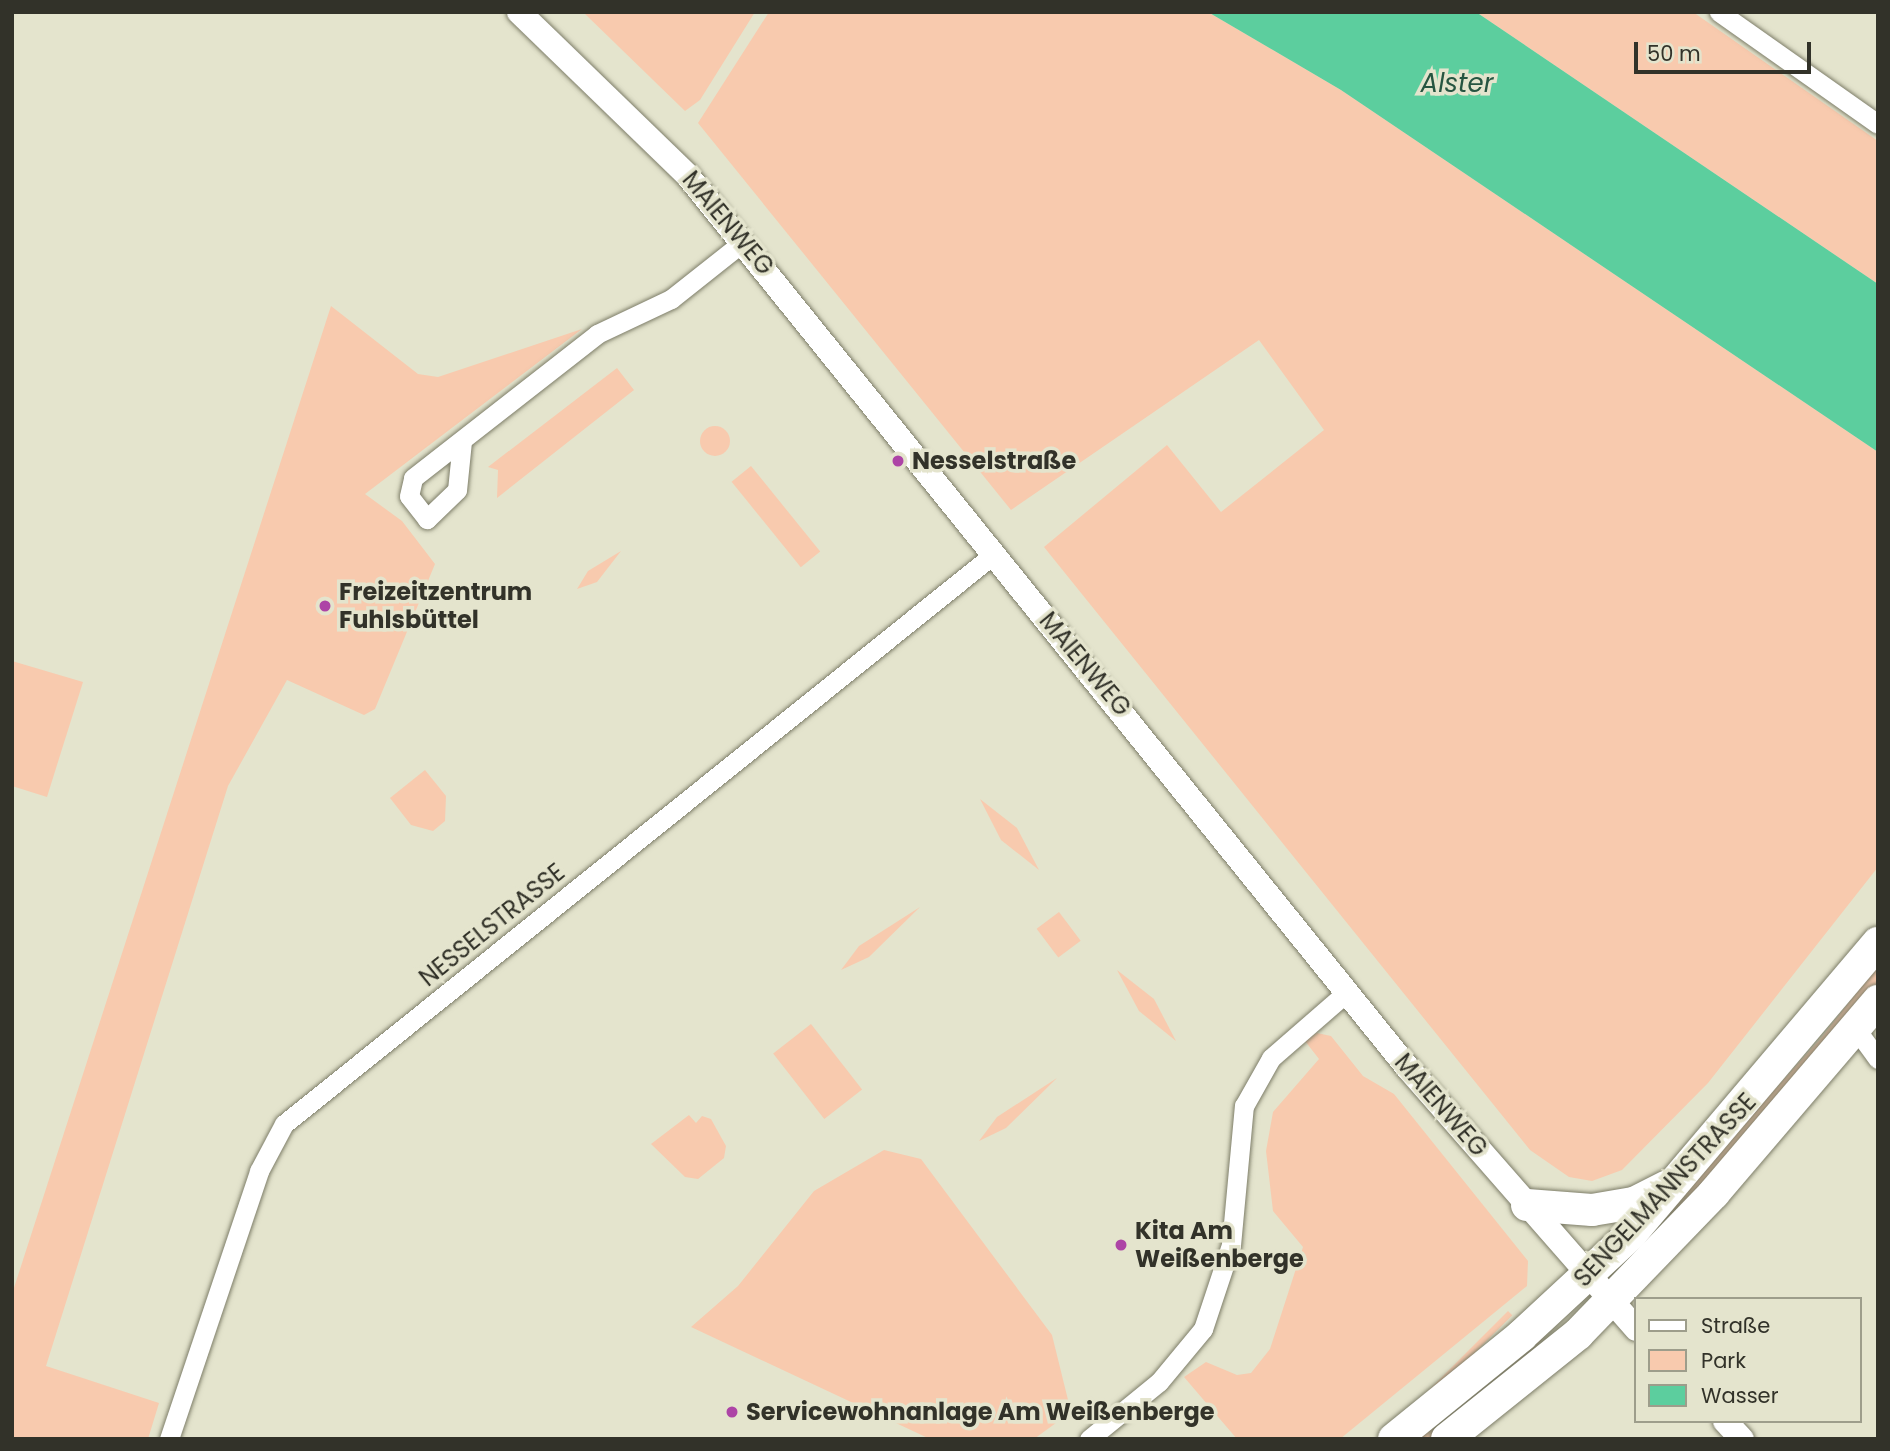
<!DOCTYPE html>
<html>
<head>
<meta charset="utf-8">
<style>
	body { margin:0 }
	#map { position:relative; width:1890px; height:1451px; overflow:hidden; background:#e4e4cd; font-family:Poppins,sans-serif }
	div>[style] { position:absolute }
	.green>* { inset:0; background:#f8caae; transform-origin:0 0 }
	.round { border-radius:50% }
	.water>* { inset:0; background:#5cce9e }
	.roads { filter:drop-shadow(0 0 2px #7d7d68) drop-shadow(0 0 2px #7d7d68) }
	.minor>* { height:19px; margin:-9.5px; padding:0 9.5px; transform-origin:9.5px; border-radius:9.5px; background:#fff }
	.tertiary>* { height:24px; margin:-12px; padding:0 12px; transform-origin:12px; border-radius:12px; background:#fff }
	.primary>* { height:32px; margin:-16px; padding:0 16px; transform-origin:16px; border-radius:16px; background:#fff }
	.dots>* { width:19px; height:19px; translate:-50% -50%; box-sizing:border-box; border:4px solid #e4e4cd; border-radius:50% }
	span { translate:-50% -50%; white-space:nowrap; text-align:center; line-height:1.15; -webkit-text-stroke:7px #e4e4cd; paint-order:stroke }
	.street-label { font-size:24px; color:#323229 }
	.poi-label { font-size:24px; color:#323229; font-weight:700 }
	.left { translate:0 -50%; text-align:left }
	.water-label { font-size:26px; color:#265541; font-style:italic }
	.frame { position:absolute; inset:0; border:14px solid #323229; pointer-events:none }
	.legend { position:absolute; left:1634px; top:1297px; width:228px; height:126px; box-sizing:border-box; background:#e4e4cd; border:2px solid #9d9d8b; margin:0; padding:9px 12px; list-style:none; font-size:21px; color:#323229 }
	.legend li { display:flex; align-items:center; gap:14px; height:35px }
	.legend b { width:35px; border:2px solid #9d9d8b }
	.scale { position:absolute; left:1634px; top:42px; width:177px; height:32px; box-sizing:border-box; border:4px solid #323229; border-top:0; padding-left:9px; font-size:21px; line-height:24px; white-space:nowrap; color:#323229; -webkit-text-stroke:5px #e4e4cd; paint-order:stroke }
</style>
</head>
<body>
<div id="map">
	<div class="green">
		<i style="clip-path:polygon(583px 12px,755px 12px,700px 100px,685px 111px)"></i>
		<i style="clip-path:polygon(769px 12px,1208px 12px,1341px 90px,1878px 452px,1878px 867px,1708px 1083px,1622px 1170px,1592px 1181px,1569px 1177px,1530px 1150px,1044px 547px,1167px 445px,1221px 512px,1324px 430px,1259px 340px,1011px 510px,698px 123px)"></i>
		<i style="clip-path:polygon(1476px 12px,1693px 12px,1878px 141px,1878px 284px)"></i>
		<i style="clip-path:polygon(331px 306px,418px 374px,438px 377px,582px 329px,365px 494px,402px 521px,435px 564px,375px 709px,364px 715px,287px 680px,228px 786px,46px 1366px,159px 1403px,148px 1439px,12px 1439px,12px 1294px)"></i>
		<i style="clip-path:polygon(617px 368px,634px 390px,497px 498px,498px 470px,488px 467px)"></i>
		<i class="round" style="left:700px;top:426px;width:30px;height:30px"></i>
		<i style="left:751px;top:466px;width:110px;height:25px;rotate:51deg"></i>
		<i style="clip-path:polygon(621px 551px,597px 582px,577px 589px,588px 571px)"></i>
		<i style="clip-path:polygon(12px 661px,83px 682px,47px 797px,12px 786px)"></i>
		<i style="clip-path:polygon(425px 770px,446px 796px,445px 821px,433px 831px,411px 825px,390px 798px)"></i>
		<i style="clip-path:polygon(980px 799px,1017px 828px,1039px 870px,1001px 840px)"></i>
		<i style="clip-path:polygon(920px 907px,869px 957px,841px 970px,859px 946px)"></i>
		<i style="left:1059px;top:912px;width:36px;height:28px;rotate:53deg"></i>
		<i style="clip-path:polygon(1878px 965px,1878px 982px,1827px 1048px,1697px 1195px,1644px 1245px,1640px 1240px,1822px 1037px)"></i>
		<i style="clip-path:polygon(1117px 970px,1154px 999px,1176px 1041px,1139px 1011px)"></i>
		<i style="left:811px;top:1024px;width:83px;height:48px;rotate:52deg"></i>
		<i style="clip-path:polygon(1317px 1033px,1331px 1036px,1363px 1076px,1394px 1094px,1528px 1261px,1527px 1286px,1340px 1439px,1237px 1439px,1184px 1377px,1206px 1362px,1237px 1375px,1251px 1373px,1270px 1349px,1303px 1247px,1273px 1211px,1266px 1151px,1273px 1112px,1319px 1059px,1305px 1041px)"></i>
		<i style="clip-path:polygon(1057px 1078px,1006px 1128px,979px 1141px,997px 1117px)"></i>
		<i style="clip-path:polygon(689px 1115px,696px 1123px,702px 1116px,711px 1119px,726px 1146px,724px 1158px,698px 1179px,685px 1177px,651px 1144px)"></i>
		<i style="clip-path:polygon(884px 1150px,921px 1159px,1052px 1335px,1071px 1412px,1034px 1439px,930px 1439px,691px 1327px,738px 1286px,814px 1191px)"></i>
		<i style="left:1508px;top:1311px;width:6px;height:204px;rotate:45deg"></i>
		<i style="clip-path:polygon(1547px 1331px,1527px 1362px,1431px 1439px,1414px 1439px)"></i>
	</div>
	<div class="water">
		<i style="clip-path:polygon(1208px 12px,1476px 12px,1878px 284px,1878px 452px,1341px 90px)"></i>
	</div>
	<div class="roads">
		<div class="minor">
			<i style="left:1719px;top:12px;width:194px;rotate:35.2deg"></i>
			<i style="left:462px;top:441px;width:49px;rotate:95.8deg"></i>
			<i style="left:457px;top:490px;width:42px;rotate:136deg"></i>
			<i style="left:427px;top:519px;width:29px;rotate:-128deg"></i>
			<i style="left:409px;top:496px;width:18px;rotate:-77deg"></i>
			<i style="left:413px;top:478px;width:234px;rotate:-38deg"></i>
			<i style="left:597px;top:334px;width:82px;rotate:-25.3deg"></i>
			<i style="left:671px;top:299px;width:92px;rotate:-38.4deg"></i>
			<i style="left:1856px;top:1029px;width:37px;rotate:54deg"></i>
			<i style="left:169px;top:1439px;width:283px;rotate:-71.4deg"></i>
			<i style="left:259px;top:1171px;width:53px;rotate:-62deg"></i>
			<i style="left:284px;top:1124px;width:910px;rotate:-38.76deg"></i>
			<i style="left:1089px;top:1439px;width:90px;rotate:-39.2deg"></i>
			<i style="left:1159px;top:1382px;width:69px;rotate:-50.3deg"></i>
			<i style="left:1203px;top:1329px;width:89px;rotate:-71.6deg"></i>
			<i style="left:1231px;top:1245px;width:140px;rotate:-84.7deg"></i>
			<i style="left:1244px;top:1106px;width:55px;rotate:-60.6deg"></i>
			<i style="left:1271px;top:1058px;width:101px;rotate:-41deg"></i>
		</div>
		<div class="tertiary">
			<i style="left:519px;top:12px;width:235px;rotate:44.1deg"></i>
			<i style="left:688px;top:176px;width:1145px;rotate:51.1deg"></i>
			<i style="left:1407px;top:1067px;width:348px;rotate:48.8deg"></i>
			<i style="left:1725px;top:1421px;width:25px;rotate:47deg"></i>
		</div>
		<div class="primary">
			<i style="left:1527px;top:1205px;width:65px;rotate:4.4deg"></i>
			<i style="left:1592px;top:1210px;width:43px;rotate:-9.5deg"></i>
			<i style="left:1634px;top:1203px;width:36px;rotate:-27deg"></i>
			<i style="left:1394px;top:1439px;width:164px;rotate:-39deg"></i>
			<i style="left:1521px;top:1336px;width:150px;rotate:-42.8deg"></i>
			<i style="left:1631px;top:1234px;width:382px;rotate:-49.7deg"></i>
			<i style="left:1447px;top:1439px;width:168px;rotate:-38.7deg"></i>
			<i style="left:1578px;top:1334px;width:196px;rotate:-46deg"></i>
			<i style="left:1714px;top:1193px;width:253px;rotate:-49.5deg"></i>
		</div>
	</div>
	<div class="dots">
		<i style="left:898px;top:461px;background:#ad44a6"></i>
		<i style="left:325px;top:606px;background:#ad44a6"></i>
		<i style="left:1121px;top:1245px;background:#ad44a6"></i>
		<i style="left:732px;top:1412px;background:#ad44a6"></i>
	</div>
	<div class="street-label">
		<span style="left:728px;top:223px;rotate:50deg">MAIENWEG</span>
		<span style="left:1085px;top:664px;rotate:50deg">MAIENWEG</span>
		<span style="left:492px;top:925px;rotate:-39deg">NESSELSTRASSE</span>
		<span style="left:1441px;top:1105px;rotate:49deg">MAIENWEG</span>
		<span style="left:1665px;top:1190px;rotate:-47deg">SENGELMANNSTRASSE</span>
	</div>
	<div class="poi-label">
		<span class="left" style="left:912px;top:461px">Nesselstraße</span>
		<span class="left" style="left:339px;top:606px">Freizeitzentrum<br>Fuhlsbüttel</span>
		<span class="left" style="left:1135px;top:1245px">Kita Am<br>Weißenberge</span>
		<span class="left" style="left:746px;top:1412px">Servicewohnanlage Am Weißenberge</span>
	</div>
	<div class="water-label">
		<span style="left:1457px;top:84px">Alster</span>
	</div>
	<div class="frame"></div>
	<ul class="legend">
	<li><b style="height:9px;background:#fff"></b>Straße</li>
	<li><b style="height:19px;background:#f8caae"></b>Park</li>
	<li><b style="height:19px;background:#5cce9e"></b>Wasser</li>
	</ul>
	<div class="scale">50 m</div>
</div>
</body>
</html>
